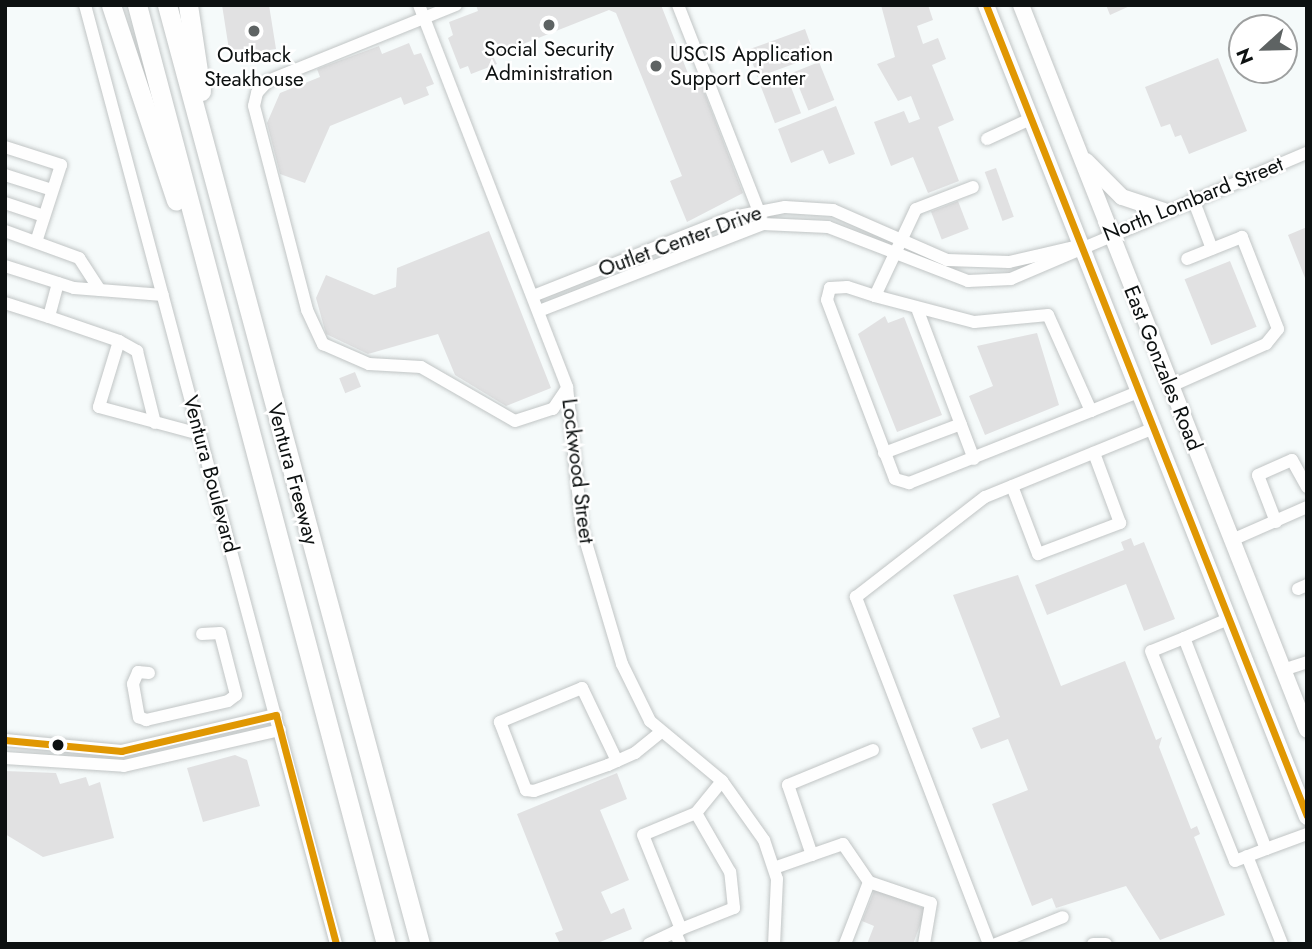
<!DOCTYPE html>
<html>
<head>
<meta charset="utf-8">
<style>
	body { margin:0 }
	#map { position:relative; width:1312px; height:949px; overflow:hidden; background:#f5fafa; font-family:Jost,sans-serif }
	div>[style] { position:absolute }
	.building>* { inset:0; background:#e1e1e2; transform-origin:0 0 }
	.roads { filter:drop-shadow(0 0 2px #c1c5c5) drop-shadow(0 0 2px #c1c5c5) }
	.minor>* { height:12px; margin:-6px; padding:0 6px; transform-origin:6px; border-radius:6px; background:#fefefe }
	.major>* { height:16px; margin:-8px; padding:0 8px; transform-origin:8px; border-radius:8px; background:#fefefe }
	.highway>* { height:19px; margin:-9.5px; padding:0 9.5px; transform-origin:9.5px; border-radius:9.5px; background:#fefefe }
	.bus-1>* { height:7px; margin:-3.5px; padding:0 3.5px; transform-origin:3.5px; border-radius:3.5px; background:#e09702 }
	.dots>* { width:19px; height:19px; translate:-50% -50%; box-sizing:border-box; border:4px solid #fff; border-radius:50% }
	span { translate:-50% -50%; white-space:nowrap; text-align:center; line-height:1.15; -webkit-text-stroke:5px #fff; paint-order:stroke }
	.poi-label { font-size:21px; color:#0d1111 }
	.left { translate:0 -50%; text-align:left }
	.street-label { font-size:21px; color:#0d1111 }
	.frame { position:absolute; inset:0; border:7px solid #0d1111; pointer-events:none }
	.north { position:absolute; left:1228px; top:14px; width:70px; height:70px; box-sizing:border-box; background:#fff; border:2px solid #9ea0a0; border-radius:50%; rotate:248deg; font-size:19px; font-weight:700; line-height:28px; text-align:center; color:#0d1111 }
	.north::after { content:''; display:block; margin:auto; width:24px; height:32px; background:#5e6363; clip-path:polygon(50% 0,100% 100%,50% 72%,0 100%) }
</style>
</head>
<body>
<div id="map">
	<div class="building">
		<i style="clip-path:polygon(222px 5px,269px 5px,276px 49px,230px 56px)"></i>
		<i style="clip-path:polygon(476px 5px,661px 5px,689px 76px,697px 73px,743px 193px,687px 222px,670px 181px,682px 176px,616px 13px,609px 10px,493px 56px,497px 64px,471px 74px,468px 66px,460px 69px,448px 38px,453px 35px,449px 22px,478px 11px)"></i>
		<i style="clip-path:polygon(881px 5px,928px 5px,933px 20px,917px 26px,923px 44px,938px 38px,946px 59px,932px 65px,954px 120px,938px 127px,959px 181px,928px 193px,913px 157px,891px 166px,874px 122px,904px 111px,909px 123px,920px 119px,911px 96px,898px 101px,877px 64px,895px 57px)"></i>
		<i style="clip-path:polygon(1106px 5px,1132px 5px,1110px 15px)"></i>
		<i style="left:805px;top:29px;width:29px;height:61px;rotate:70deg"></i>
		<i style="clip-path:polygon(409px 43px,414px 55px,421px 53px,434px 84px,426px 87px,429px 95px,404px 105px,401px 97px,330px 126px,305px 183px,280px 174px,267px 123px,280px 93px,320px 77px,317px 69px,379px 46px,382px 54px)"></i>
		<i style="clip-path:polygon(1218px 58px,1247px 131px,1189px 154px,1181px 135px,1175px 137px,1170px 124px,1161px 127px,1145px 87px)"></i>
		<i style="left:819px;top:62px;width:41px;height:28px;rotate:68deg"></i>
		<i style="left:786px;top:74px;width:42px;height:28px;rotate:69deg"></i>
		<i style="clip-path:polygon(836px 106px,855px 154px,829px 164px,823px 150px,791px 163px,778px 129px)"></i>
		<i style="left:996px;top:168px;width:52px;height:12px;rotate:70deg"></i>
		<i style="left:958px;top:201px;width:30px;height:29px;rotate:69deg"></i>
		<i style="clip-path:polygon(1307px 227px,1307px 283px,1288px 235px)"></i>
		<i style="clip-path:polygon(489px 231px,551px 388px,506px 406px,455px 375px,438px 334px,368px 354px,326px 334px,316px 298px,326px 275px,374px 295px,396px 287px,397px 268px)"></i>
		<i style="left:1230px;top:261px;width:71px;height:49px;rotate:68deg"></i>
		<i style="clip-path:polygon(885px 316px,888px 323px,904px 317px,942px 415px,897px 432px,858px 334px)"></i>
		<i style="clip-path:polygon(1037px 333px,1059px 405px,985px 435px,969px 396px,993px 386px,977px 346px)"></i>
		<i style="left:355px;top:372px;width:16px;height:17px;rotate:68deg"></i>
		<i style="clip-path:polygon(1131px 538px,1134px 546px,1144px 542px,1175px 619px,1144px 631px,1126px 584px,1047px 615px,1035px 585px,1124px 550px,1121px 542px)"></i>
		<i style="clip-path:polygon(1018px 575px,1061px 686px,1125px 661px,1156px 740px,1162px 737px,1159px 747px,1191px 829px,1197px 826px,1200px 834px,1194px 837px,1225px 915px,1160px 940px,1126px 886px,1056px 908px,1052px 898px,1032px 906px,992px 804px,1028px 790px,1008px 739px,981px 749px,972px 728px,1000px 717px,953px 595px)"></i>
		<i style="clip-path:polygon(235px 755px,247px 760px,260px 806px,203px 822px,187px 768px)"></i>
		<i style="clip-path:polygon(5px 771px,56px 773px,60px 784px,86px 777px,89px 786px,100px 782px,114px 838px,43px 857px,5px 834px)"></i>
		<i style="clip-path:polygon(617px 773px,627px 799px,600px 810px,629px 880px,601px 892px,611px 914px,624px 908px,632px 929px,595px 944px,560px 944px,555px 933px,563px 930px,517px 814px)"></i>
		<i style="clip-path:polygon(875px 889px,926px 909px,913px 944px,867px 944px,874px 926px,862px 921px)"></i>
	</div>
	<div class="roads">
		<div class="minor">
			<i style="left:85px;top:5px;width:972px;rotate:75.03deg"></i>
			<i style="left:419px;top:5px;width:410px;rotate:68.8deg"></i>
			<i style="left:567px;top:387px;width:143px;rotate:84deg"></i>
			<i style="left:582px;top:529px;width:141px;rotate:73.5deg"></i>
			<i style="left:622px;top:664px;width:64px;rotate:63.8deg"></i>
			<i style="left:650px;top:721px;width:94px;rotate:39.8deg"></i>
			<i style="left:722px;top:781px;width:72px;rotate:54.6deg"></i>
			<i style="left:764px;top:840px;width:41px;rotate:71.6deg"></i>
			<i style="left:777px;top:879px;width:65px;rotate:92.6deg"></i>
			<i style="left:456px;top:5px;width:203px;rotate:158deg"></i>
			<i style="left:268px;top:81px;width:16px;rotate:133deg"></i>
			<i style="left:257px;top:93px;width:13px;rotate:103deg"></i>
			<i style="left:254px;top:106px;width:211px;rotate:75.4deg"></i>
			<i style="left:307px;top:310px;width:38px;rotate:65deg"></i>
			<i style="left:323px;top:344px;width:50px;rotate:23.5deg"></i>
			<i style="left:369px;top:364px;width:52px;rotate:3.3deg"></i>
			<i style="left:421px;top:367px;width:108px;rotate:29.9deg"></i>
			<i style="left:515px;top:421px;width:40px;rotate:-18deg"></i>
			<i style="left:553px;top:409px;width:25px;rotate:-56deg"></i>
			<i style="left:678px;top:5px;width:228px;rotate:68.6deg"></i>
			<i style="left:987px;top:139px;width:47px;rotate:-24.9deg"></i>
			<i style="left:5px;top:147px;width:59px;rotate:17.8deg"></i>
			<i style="left:61px;top:165px;width:81px;rotate:108deg"></i>
			<i style="left:5px;top:175px;width:49px;rotate:17.7deg"></i>
			<i style="left:1193px;top:199px;width:53px;rotate:69.2deg"></i>
			<i style="left:5px;top:203px;width:41px;rotate:18.4deg"></i>
			<i style="left:5px;top:231px;width:79px;rotate:20deg"></i>
			<i style="left:79px;top:258px;width:38px;rotate:57deg"></i>
			<i style="left:5px;top:266px;width:72px;rotate:17.7deg"></i>
			<i style="left:74px;top:288px;width:89px;rotate:4.5deg"></i>
			<i style="left:58px;top:283px;width:35px;rotate:105deg"></i>
			<i style="left:49px;top:317px;width:74px;rotate:18.9deg"></i>
			<i style="left:119px;top:341px;width:69px;rotate:106.9deg"></i>
			<i style="left:99px;top:407px;width:105px;rotate:15deg"></i>
			<i style="left:533px;top:296px;width:215px;rotate:-21.6deg"></i>
			<i style="left:733px;top:217px;width:53px;rotate:-10.9deg"></i>
			<i style="left:785px;top:207px;width:48px;rotate:3.6deg"></i>
			<i style="left:833px;top:210px;width:124px;rotate:23.7deg"></i>
			<i style="left:947px;top:260px;width:62px;rotate:1.8deg"></i>
			<i style="left:1009px;top:262px;width:72px;rotate:-12.9deg"></i>
			<i style="left:875px;top:296px;width:29px;rotate:-162deg"></i>
			<i style="left:847px;top:287px;width:17px;rotate:177deg"></i>
			<i style="left:830px;top:288px;width:12px;rotate:104deg"></i>
			<i style="left:827px;top:300px;width:191px;rotate:69.2deg"></i>
			<i style="left:895px;top:479px;width:15px;rotate:16deg"></i>
			<i style="left:909px;top:483px;width:196px;rotate:-21.6deg"></i>
			<i style="left:1091px;top:411px;width:105px;rotate:-114.1deg"></i>
			<i style="left:1048px;top:315px;width:74px;rotate:174.6deg"></i>
			<i style="left:974px;top:322px;width:102px;rotate:-165.3deg"></i>
			<i style="left:875px;top:296px;width:96px;rotate:-64.8deg"></i>
			<i style="left:916px;top:209px;width:61px;rotate:-21.1deg"></i>
			<i style="left:5px;top:303px;width:46px;rotate:17.7deg"></i>
			<i style="left:539px;top:311px;width:240px;rotate:-21.2deg"></i>
			<i style="left:763px;top:224px;width:65px;rotate:2.6deg"></i>
			<i style="left:828px;top:227px;width:150px;rotate:21.1deg"></i>
			<i style="left:968px;top:281px;width:43px;rotate:-2.7deg"></i>
			<i style="left:1011px;top:279px;width:322px;rotate:-23.1deg"></i>
			<i style="left:918px;top:311px;width:158px;rotate:69.3deg"></i>
			<i style="left:119px;top:341px;width:21px;rotate:29deg"></i>
			<i style="left:137px;top:351px;width:74px;rotate:76deg"></i>
			<i style="left:1171px;top:386px;width:104px;rotate:-23.9deg"></i>
			<i style="left:1266px;top:344px;width:19px;rotate:-51deg"></i>
			<i style="left:1278px;top:329px;width:99px;rotate:-111.4deg"></i>
			<i style="left:1242px;top:237px;width:59px;rotate:158.2deg"></i>
			<i style="left:1091px;top:411px;width:51px;rotate:-22deg"></i>
			<i style="left:884px;top:453px;width:82px;rotate:-20.6deg"></i>
			<i style="left:1012px;top:486px;width:73px;rotate:69.1deg"></i>
			<i style="left:1038px;top:554px;width:88px;rotate:-20.7deg"></i>
			<i style="left:1120px;top:523px;width:75px;rotate:-110.4deg"></i>
			<i style="left:1276px;top:522px;width:50px;rotate:-111deg"></i>
			<i style="left:1258px;top:475px;width:37px;rotate:-24deg"></i>
			<i style="left:1292px;top:460px;width:31px;rotate:61deg"></i>
			<i style="left:1232px;top:540px;width:82px;rotate:-23.7deg"></i>
			<i style="left:1298px;top:589px;width:10px;rotate:-24deg"></i>
			<i style="left:1184px;top:638px;width:35px;rotate:158deg"></i>
			<i style="left:1151px;top:651px;width:226px;rotate:68.2deg"></i>
			<i style="left:1235px;top:861px;width:33px;rotate:-21deg"></i>
			<i style="left:1266px;top:849px;width:226px;rotate:-111.2deg"></i>
			<i style="left:1184px;top:638px;width:48px;rotate:-23.4deg"></i>
			<i style="left:1283px;top:670px;width:25px;rotate:-18deg"></i>
			<i style="left:149px;top:673px;width:11px;rotate:-175deg"></i>
			<i style="left:138px;top:672px;width:13px;rotate:113deg"></i>
			<i style="left:133px;top:684px;width:34px;rotate:80deg"></i>
			<i style="left:139px;top:717px;width:8px;rotate:23deg"></i>
			<i style="left:146px;top:720px;width:84px;rotate:-13deg"></i>
			<i style="left:228px;top:701px;width:10px;rotate:-37deg"></i>
			<i style="left:236px;top:695px;width:64px;rotate:-104.5deg"></i>
			<i style="left:220px;top:633px;width:18px;rotate:177deg"></i>
			<i style="left:5px;top:740px;width:117px;rotate:5.4deg"></i>
			<i style="left:121px;top:751px;width:159px;rotate:-13.1deg"></i>
			<i style="left:5px;top:758px;width:119px;rotate:3.8deg"></i>
			<i style="left:124px;top:766px;width:160px;rotate:-13deg"></i>
			<i style="left:617px;top:761px;width:81px;rotate:-115.6deg"></i>
			<i style="left:582px;top:688px;width:89px;rotate:157.5deg"></i>
			<i style="left:500px;top:722px;width:73px;rotate:69.1deg"></i>
			<i style="left:526px;top:790px;width:8px;rotate:7deg"></i>
			<i style="left:534px;top:791px;width:78px;rotate:-19.4deg"></i>
			<i style="left:608px;top:765px;width:30px;rotate:-24deg"></i>
			<i style="left:635px;top:753px;width:33px;rotate:-39deg"></i>
			<i style="left:696px;top:813px;width:41px;rotate:-50.9deg"></i>
			<i style="left:1266px;top:849px;width:44px;rotate:-20.1deg"></i>
			<i style="left:812px;top:855px;width:74px;rotate:-108.9deg"></i>
			<i style="left:788px;top:785px;width:92px;rotate:-22.4deg"></i>
			<i style="left:1247px;top:856px;width:95px;rotate:68.3deg"></i>
			<i style="left:774px;top:868px;width:73px;rotate:-19.2deg"></i>
			<i style="left:843px;top:844px;width:46px;rotate:55.6deg"></i>
			<i style="left:675px;top:932px;width:7px;rotate:-27deg"></i>
			<i style="left:681px;top:929px;width:57px;rotate:-21.6deg"></i>
			<i style="left:734px;top:908px;width:36px;rotate:-96deg"></i>
			<i style="left:730px;top:872px;width:68px;rotate:-120deg"></i>
			<i style="left:696px;top:813px;width:57px;rotate:157.5deg"></i>
			<i style="left:643px;top:835px;width:101px;rotate:68deg"></i>
			<i style="left:649px;top:944px;width:29px;rotate:-25deg"></i>
			<i style="left:675px;top:932px;width:13px;rotate:67deg"></i>
			<i style="left:845px;top:944px;width:66px;rotate:-68.8deg"></i>
			<i style="left:869px;top:882px;width:65px;rotate:18.7deg"></i>
			<i style="left:931px;top:903px;width:42px;rotate:99.7deg"></i>
			<i style="left:989px;top:944px;width:372px;rotate:-111deg"></i>
			<i style="left:856px;top:597px;width:163px;rotate:-37.8deg"></i>
			<i style="left:985px;top:497px;width:180px;rotate:-22.2deg"></i>
			<i style="left:996px;top:944px;width:72px;rotate:-21.9deg"></i>
			<i style="left:1093px;top:944px;width:13px"></i>
		</div>
		<div class="major">
			<i style="left:986px;top:5px;width:873px;rotate:68.43deg"></i>
			<i style="left:1021px;top:5px;width:779px;rotate:68.47deg"></i>
			<i style="left:1086px;top:161px;width:51px;rotate:45deg"></i>
			<i style="left:1122px;top:197px;width:44px;rotate:18.4deg"></i>
		</div>
		<div class="highway">
			<i style="left:111px;top:5px;width:206px;rotate:71.6deg"></i>
			<i style="left:137px;top:5px;width:971px;rotate:75.15deg"></i>
			<i style="left:167px;top:5px;width:972px;rotate:74.92deg"></i>
			<i style="left:188px;top:5px;width:87px;rotate:81.4deg"></i>
		</div>
	</div>
	<div class="bus-1">
		<i style="left:986px;top:5px;width:872px;rotate:68.41deg"></i>
		<i style="left:5px;top:740px;width:117px;rotate:5.4deg"></i>
		<i style="left:121px;top:751px;width:159px;rotate:-13.1deg"></i>
		<i style="left:276px;top:715px;width:237px;rotate:75.3deg"></i>
	</div>
	<div class="dots">
		<i style="left:549px;top:25px;background:#5e6363"></i>
		<i style="left:254px;top:31px;background:#5e6363"></i>
		<i style="left:656px;top:66px;background:#5e6363"></i>
		<i style="left:58px;top:745px;background:#0d1111"></i>
	</div>
	<div class="poi-label">
		<span style="left:549px;top:61px">Social Security<br>Administration</span>
		<span class="left" style="left:670px;top:66px">USCIS Application<br>Support Center</span>
		<span style="left:254px;top:67px">Outback<br>Steakhouse</span>
	</div>
	<div class="street-label">
		<span style="left:1193px;top:199px;rotate:-22deg">North Lombard Street</span>
		<span style="left:680px;top:241px;rotate:-20deg">Outlet Center Drive</span>
		<span style="left:1163px;top:368px;rotate:68deg">East Gonzales Road</span>
		<span style="left:578px;top:471px;rotate:83deg">Lockwood Street</span>
		<span style="left:211px;top:474px;rotate:75deg">Ventura Boulevard</span>
		<span style="left:293px;top:474px;rotate:75deg">Ventura Freeway</span>
	</div>
	<div class="frame"></div>
	<div class="north">N</div>
</div>
</body>
</html>
